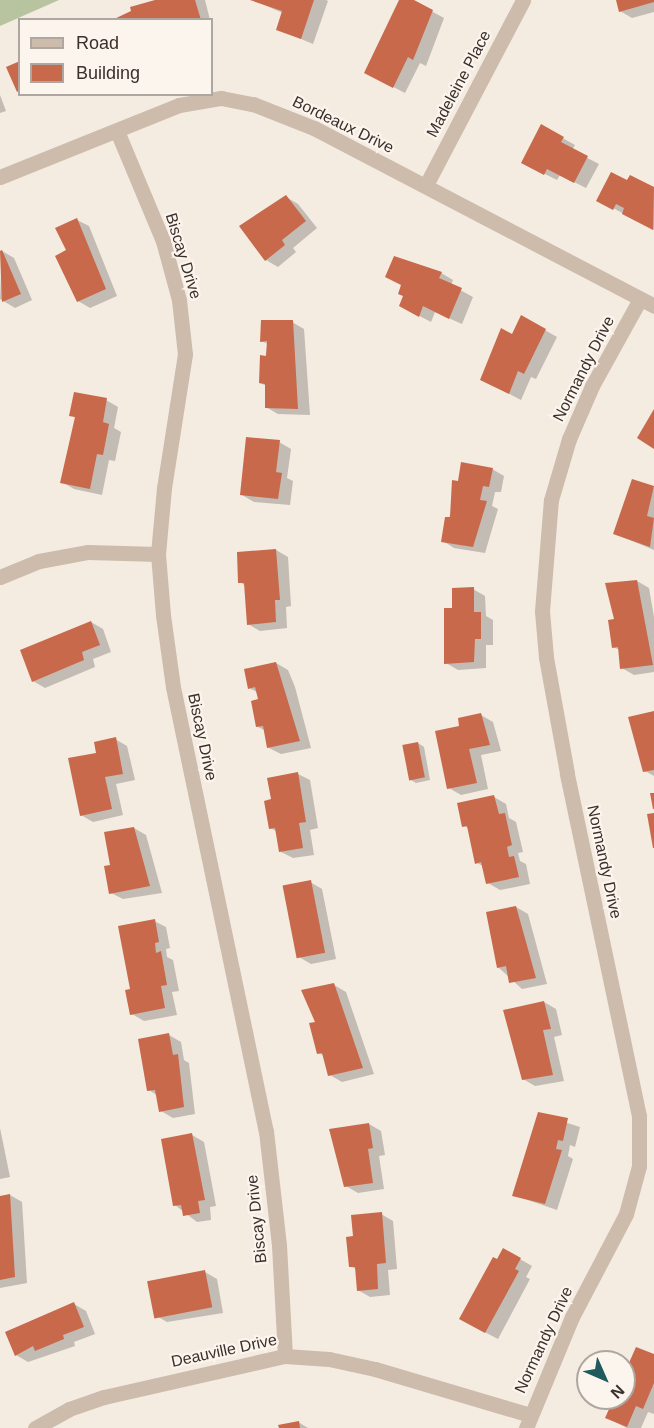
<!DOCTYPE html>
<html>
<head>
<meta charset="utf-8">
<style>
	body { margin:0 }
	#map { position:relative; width:654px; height:1428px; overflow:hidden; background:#f4ebe1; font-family:Helvetica,sans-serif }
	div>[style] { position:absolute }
	.green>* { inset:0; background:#b8c4a0 }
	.shadow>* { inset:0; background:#0003 }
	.building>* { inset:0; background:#c8694b; transform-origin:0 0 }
	.minor>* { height:15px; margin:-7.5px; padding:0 7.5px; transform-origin:7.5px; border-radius:7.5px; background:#cdbbac }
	span { translate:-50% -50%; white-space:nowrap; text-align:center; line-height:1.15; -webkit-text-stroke:4.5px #fbf5ee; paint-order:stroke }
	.street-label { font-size:16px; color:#3b302b }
	.legend { position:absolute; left:18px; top:18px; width:195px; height:78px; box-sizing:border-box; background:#fbf5ee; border:2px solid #aea6a0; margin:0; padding:8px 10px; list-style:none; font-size:18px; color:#3b302b }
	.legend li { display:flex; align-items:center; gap:12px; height:30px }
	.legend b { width:30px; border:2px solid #aea6a0 }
	.north { position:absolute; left:576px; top:1350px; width:60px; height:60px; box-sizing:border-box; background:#fbf5ee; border:2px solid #aea6a0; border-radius:50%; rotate:135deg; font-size:16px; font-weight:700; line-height:24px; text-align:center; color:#3b302b }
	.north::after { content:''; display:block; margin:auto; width:21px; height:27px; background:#1f5a5e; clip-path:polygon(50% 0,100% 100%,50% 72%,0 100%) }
</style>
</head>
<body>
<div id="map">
	<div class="green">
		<i style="clip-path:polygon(0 0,59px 0,0 26px)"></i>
	</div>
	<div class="shadow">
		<i style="clip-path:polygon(160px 0,205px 0,210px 20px,113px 20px)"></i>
		<i style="clip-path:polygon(252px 0,326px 0,328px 1px,313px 44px,277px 29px,283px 13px)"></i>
		<i style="clip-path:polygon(401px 0,411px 0,444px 18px,426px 66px,420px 63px,405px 93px,378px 79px)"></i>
		<i style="clip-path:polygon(617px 0,654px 0,654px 12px,632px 18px,620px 11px)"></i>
		<i style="clip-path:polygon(0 95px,6px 111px,0 113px)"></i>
		<i style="clip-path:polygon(541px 126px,575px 145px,572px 150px,599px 164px,586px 188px,560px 175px,557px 180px,535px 169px)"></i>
		<i style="clip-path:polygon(631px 177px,654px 189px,654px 230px,598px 200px)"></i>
		<i style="clip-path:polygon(286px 197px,298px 204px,317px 228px,293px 248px,296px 252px,278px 267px,266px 260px,241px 226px)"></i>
		<i style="clip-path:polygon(77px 220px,89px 226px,117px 296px,90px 308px,78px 301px,68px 251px)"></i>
		<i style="clip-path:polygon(2px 251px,14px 258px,32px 300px,15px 308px,0 299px)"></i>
		<i style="clip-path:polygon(394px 258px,441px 273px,453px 280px,451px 285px,473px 297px,462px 324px,435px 312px,431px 322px,412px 312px)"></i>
		<i style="clip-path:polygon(522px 317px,557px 337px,536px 379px,531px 377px,521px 400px,494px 386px)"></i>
		<i style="clip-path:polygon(292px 322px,304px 329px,310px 415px,278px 414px,266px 407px,267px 386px,260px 383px,268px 344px,261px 341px)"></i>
		<i style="clip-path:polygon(106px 400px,118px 407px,114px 428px,121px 432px,115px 461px,109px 460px,102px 495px,74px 489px,62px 482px,76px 418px,71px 415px)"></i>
		<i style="clip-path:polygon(279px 442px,291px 449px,287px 478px,293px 481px,290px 505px,254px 502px,242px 495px)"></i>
		<i style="clip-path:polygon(492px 469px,504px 476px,501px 492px,495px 492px,492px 506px,498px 509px,485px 553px,454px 548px,443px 541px,459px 482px)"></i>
		<i style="clip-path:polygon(633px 481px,654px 488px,654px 550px,615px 534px)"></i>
		<i style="clip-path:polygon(276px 550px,288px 557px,291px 606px,286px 607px,287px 628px,260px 631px,248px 624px,246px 586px,240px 582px)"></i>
		<i style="clip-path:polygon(637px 581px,649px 588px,654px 617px,654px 672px,634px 675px,622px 668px,620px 650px,613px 647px,616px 621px)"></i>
		<i style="clip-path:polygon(473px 589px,485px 596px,486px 616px,493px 620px,493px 645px,486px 645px,486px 668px,458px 670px,446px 663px,454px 609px)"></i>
		<i style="clip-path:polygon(91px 622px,103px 629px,111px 652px,93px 659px,95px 667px,45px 688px,33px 681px)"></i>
		<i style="clip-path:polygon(276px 663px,288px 670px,295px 687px,311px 748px,281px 754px,269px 748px,266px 731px,258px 727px,260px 701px,257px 692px,249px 688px)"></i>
		<i style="clip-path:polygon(654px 713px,654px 776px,645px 771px)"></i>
		<i style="clip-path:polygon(481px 715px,493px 722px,501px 751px,481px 755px,488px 789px,461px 795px,449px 788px,460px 727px)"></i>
		<i style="clip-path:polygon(115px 739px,127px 746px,135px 780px,116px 784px,123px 815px,93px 822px,81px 815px,98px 754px)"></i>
		<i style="clip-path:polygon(418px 743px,424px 747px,430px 780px,416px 783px,411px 780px)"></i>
		<i style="clip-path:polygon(298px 774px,310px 780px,318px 828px,310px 830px,314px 855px,293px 858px,281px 852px,278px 832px,270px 828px,273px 801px)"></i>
		<i style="clip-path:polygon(494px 797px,506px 804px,509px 818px,516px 822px,523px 852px,518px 853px,520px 861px,526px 864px,530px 884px,500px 890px,488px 883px,483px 866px,477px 863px,470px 829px,464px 826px)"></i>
		<i style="clip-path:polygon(134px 828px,146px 835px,162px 893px,123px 899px,111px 893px,111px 866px)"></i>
		<i style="clip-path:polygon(310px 882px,322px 889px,336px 959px,311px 964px,299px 957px)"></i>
		<i style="clip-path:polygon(516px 907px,528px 914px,547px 984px,522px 989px,498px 967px)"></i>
		<i style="clip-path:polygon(154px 921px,166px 927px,170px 948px,166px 949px,167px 957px,173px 960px,179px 991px,172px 992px,177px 1015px,144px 1021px,132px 1014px,132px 990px)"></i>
		<i style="clip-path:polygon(334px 985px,346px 992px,374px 1074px,342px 1082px,330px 1075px,325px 1056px,318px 1053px,317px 1023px)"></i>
		<i style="clip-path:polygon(544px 1002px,556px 1009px,562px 1035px,554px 1037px,564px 1081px,535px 1086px,523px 1079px)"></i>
		<i style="clip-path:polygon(169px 1035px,181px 1042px,184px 1060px,189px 1063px,195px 1114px,173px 1118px,161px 1111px,158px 1096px,149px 1090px)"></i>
		<i style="clip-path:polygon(539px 1114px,580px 1127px,575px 1147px,570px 1145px,568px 1156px,573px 1159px,557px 1210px,513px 1195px)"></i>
		<i style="clip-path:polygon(369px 1124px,381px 1131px,385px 1155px,379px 1156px,384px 1189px,358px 1193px,346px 1186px,331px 1130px)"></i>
		<i style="clip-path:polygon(0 1128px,10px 1177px,0 1179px)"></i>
		<i style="clip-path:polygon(192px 1135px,204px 1142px,216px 1206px,210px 1207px,211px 1220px,197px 1222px,175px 1205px)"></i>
		<i style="clip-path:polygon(10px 1195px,22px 1202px,27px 1283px,0 1288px,0 1197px)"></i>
		<i style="clip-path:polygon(381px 1214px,393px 1221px,397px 1269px,388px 1270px,390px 1295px,370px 1297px,358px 1290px,356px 1269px,350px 1266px,355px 1238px)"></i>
		<i style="clip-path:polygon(504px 1250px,532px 1266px,526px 1277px,530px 1279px,498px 1339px,473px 1326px)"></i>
		<i style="clip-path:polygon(205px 1272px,217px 1279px,223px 1313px,167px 1322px,155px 1315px)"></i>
		<i style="clip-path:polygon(74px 1304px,86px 1311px,95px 1334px,74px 1342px,75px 1346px,28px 1362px,16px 1355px)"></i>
		<i style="clip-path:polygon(654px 1356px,654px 1414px,648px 1412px,641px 1428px,627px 1428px,607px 1418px,616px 1398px,624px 1398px,624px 1378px)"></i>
		<i style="clip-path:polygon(298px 1422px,308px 1428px,280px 1428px)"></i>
	</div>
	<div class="building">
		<i style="clip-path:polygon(155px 0,195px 0,201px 20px,112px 20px,131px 11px,130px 7px)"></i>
		<i style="clip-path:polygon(250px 0,314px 0,301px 39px,276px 30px,282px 11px)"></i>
		<i style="clip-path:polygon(399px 0,414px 0,433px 10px,413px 60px,408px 57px,393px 88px,364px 73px)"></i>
		<i style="clip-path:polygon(616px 0,654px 0,654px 2px,619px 12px)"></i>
		<i style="clip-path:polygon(20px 61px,20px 90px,17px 92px,6px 67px)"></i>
		<i style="clip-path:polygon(541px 124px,564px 137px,561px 142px,588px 156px,574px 183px,547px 169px,544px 175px,521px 163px)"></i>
		<i style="clip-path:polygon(611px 172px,627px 180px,630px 175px,654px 187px,653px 230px,622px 214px,624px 208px,616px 204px,613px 210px,596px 201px)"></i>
		<i style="clip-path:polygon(286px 195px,306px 221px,282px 240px,285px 245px,265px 261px,239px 226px)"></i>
		<i style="clip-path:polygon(77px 218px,106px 289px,77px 302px,55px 256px,66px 250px,55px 228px)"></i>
		<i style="clip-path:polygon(2px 250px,21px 294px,2px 302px,0 251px)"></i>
		<i style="clip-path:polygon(394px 256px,442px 272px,439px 278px,462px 288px,449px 319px,423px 306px,419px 317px,399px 306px,403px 296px,398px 294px,401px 285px,385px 277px)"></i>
		<i style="clip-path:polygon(521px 315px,546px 329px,524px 374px,518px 371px,509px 394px,480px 380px,501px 328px,512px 334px)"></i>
		<i style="clip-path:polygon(261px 320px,293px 320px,298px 409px,265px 408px,265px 384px,259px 383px,260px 355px,266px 356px,267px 341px,260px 342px)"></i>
		<i style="clip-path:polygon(74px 392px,107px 398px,103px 422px,109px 424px,103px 455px,97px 454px,90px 489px,60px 483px,75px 417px,69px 416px)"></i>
		<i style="clip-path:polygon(654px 409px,654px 449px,637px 438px)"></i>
		<i style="clip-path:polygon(246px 437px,280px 440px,276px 472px,282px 473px,278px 499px,240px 495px)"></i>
		<i style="clip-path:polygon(461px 462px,493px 468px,489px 487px,483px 486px,480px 500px,487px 501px,473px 547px,441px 542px,445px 517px,450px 517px,452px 480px,458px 481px)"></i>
		<i style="clip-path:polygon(632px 479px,654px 486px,647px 516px,654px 518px,650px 547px,613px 534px)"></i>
		<i style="clip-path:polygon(276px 549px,280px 600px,275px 600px,276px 622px,247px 625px,244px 583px,238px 583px,237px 552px)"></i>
		<i style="clip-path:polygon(637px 580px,653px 665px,620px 669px,618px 647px,612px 648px,608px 620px,614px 619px,605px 583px)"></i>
		<i style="clip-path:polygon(474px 587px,474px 612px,481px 612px,481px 639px,475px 639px,474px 662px,444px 664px,444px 608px,452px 608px,452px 588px)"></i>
		<i style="clip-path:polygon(91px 621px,100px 645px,82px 652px,84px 660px,32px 682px,20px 650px)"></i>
		<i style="clip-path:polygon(276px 662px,300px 741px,267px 748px,263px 726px,256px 727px,251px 701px,258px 699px,255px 687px,248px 689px,244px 669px)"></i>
		<i style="clip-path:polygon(654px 711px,654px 770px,643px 772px,628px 717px)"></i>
		<i style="clip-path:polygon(481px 713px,490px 745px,469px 749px,477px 783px,447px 789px,435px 731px,459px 726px,458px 718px)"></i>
		<i style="clip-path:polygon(116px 737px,123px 774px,105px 777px,112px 809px,80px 816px,68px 758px,96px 753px,94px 742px)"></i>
		<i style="left:418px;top:742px;width:36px;height:16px;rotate:79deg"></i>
		<i style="clip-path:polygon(298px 772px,306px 822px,299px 823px,303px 848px,279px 852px,275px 828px,269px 829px,264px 801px,271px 799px,267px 778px)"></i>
		<i style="clip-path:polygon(650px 793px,654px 793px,654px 809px,653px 809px)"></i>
		<i style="clip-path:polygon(494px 795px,499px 814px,505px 813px,512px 845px,507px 847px,509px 857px,514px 856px,519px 877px,486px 884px,481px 862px,475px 864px,467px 826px,462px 827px,457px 803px)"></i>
		<i style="clip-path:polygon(654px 813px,654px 848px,653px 848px,647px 814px)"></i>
		<i style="clip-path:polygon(134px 827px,150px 886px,109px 894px,104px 866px,110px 865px,104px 832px)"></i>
		<i style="left:311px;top:880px;width:74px;height:29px;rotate:79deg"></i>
		<i style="clip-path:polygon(516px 906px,536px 978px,509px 983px,506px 966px,497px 968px,486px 912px)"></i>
		<i style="clip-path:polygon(155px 919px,159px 942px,155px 943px,156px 953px,161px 951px,167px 985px,161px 986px,165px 1008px,130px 1015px,125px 990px,130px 989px,118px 926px)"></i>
		<i style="clip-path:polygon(334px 983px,363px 1068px,328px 1076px,322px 1053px,317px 1054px,309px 1023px,315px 1022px,301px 990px)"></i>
		<i style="clip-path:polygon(544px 1001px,551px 1029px,543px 1030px,553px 1075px,522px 1080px,503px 1010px)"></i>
		<i style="clip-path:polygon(169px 1033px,173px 1055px,178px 1054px,184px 1107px,159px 1112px,155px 1090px,147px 1091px,138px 1039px)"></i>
		<i style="clip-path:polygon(538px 1112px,568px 1118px,563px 1141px,558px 1140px,556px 1149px,562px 1150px,545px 1204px,512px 1196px)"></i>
		<i style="clip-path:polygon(369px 1123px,373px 1148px,368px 1149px,373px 1183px,344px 1187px,329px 1129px)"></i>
		<i style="clip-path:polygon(192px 1133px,205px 1200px,198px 1201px,200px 1213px,183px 1216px,181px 1205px,173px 1206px,161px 1139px)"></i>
		<i style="clip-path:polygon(10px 1194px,15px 1277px,0 1280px,0 1196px)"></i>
		<i style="clip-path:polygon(382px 1212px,386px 1263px,377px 1264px,378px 1289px,357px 1291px,355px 1267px,349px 1267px,346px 1237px,353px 1236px,351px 1215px)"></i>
		<i style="clip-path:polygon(503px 1248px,521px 1258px,515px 1269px,519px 1271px,485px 1333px,459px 1319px,493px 1257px,497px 1259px)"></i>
		<i style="left:205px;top:1270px;width:38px;height:59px;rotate:79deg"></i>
		<i style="clip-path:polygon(74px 1302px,84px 1327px,63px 1335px,64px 1339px,35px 1351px,33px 1346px,15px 1356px,5px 1332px)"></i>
		<i style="clip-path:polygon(636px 1347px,654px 1354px,654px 1383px,643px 1409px,636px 1406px,627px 1427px,605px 1418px,614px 1398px,624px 1398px,624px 1374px)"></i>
		<i style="clip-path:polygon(299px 1421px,300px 1428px,279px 1428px,278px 1425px)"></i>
	</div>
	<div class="minor">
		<i style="left:117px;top:131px;width:119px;rotate:67.3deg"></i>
		<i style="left:163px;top:241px;width:61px;rotate:74.8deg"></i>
		<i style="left:179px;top:300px;width:54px;rotate:83.7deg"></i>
		<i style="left:185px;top:354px;width:136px;rotate:98.9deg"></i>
		<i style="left:164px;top:488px;width:66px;rotate:95.2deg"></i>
		<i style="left:158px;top:554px;width:61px;rotate:85.3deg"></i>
		<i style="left:163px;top:615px;width:73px;rotate:82.1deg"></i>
		<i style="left:173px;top:687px;width:454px;rotate:78.2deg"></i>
		<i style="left:266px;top:1131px;width:115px;rotate:83.5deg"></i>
		<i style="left:279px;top:1245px;width:111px;rotate:86.9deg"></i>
		<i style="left:0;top:177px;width:193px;rotate:-21.9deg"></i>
		<i style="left:179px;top:105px;width:43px;rotate:-9.5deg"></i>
		<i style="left:221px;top:98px;width:33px;rotate:11deg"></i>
		<i style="left:253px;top:104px;width:66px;rotate:21.5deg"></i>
		<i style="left:314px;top:128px;width:384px;rotate:27.6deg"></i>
		<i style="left:426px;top:185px;width:209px;rotate:-62.3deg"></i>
		<i style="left:0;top:577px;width:42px;rotate:-22.3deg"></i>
		<i style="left:39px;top:561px;width:50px;rotate:-10.4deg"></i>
		<i style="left:88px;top:552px;width:70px;rotate:1.6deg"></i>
		<i style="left:35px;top:1428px;width:39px;rotate:-29deg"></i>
		<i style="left:69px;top:1409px;width:37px;rotate:-19deg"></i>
		<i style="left:104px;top:1397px;width:186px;rotate:-12.8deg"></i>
		<i style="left:285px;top:1356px;width:44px;rotate:3.9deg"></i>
		<i style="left:329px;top:1359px;width:47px;rotate:12.3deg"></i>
		<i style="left:375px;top:1369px;width:162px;rotate:16.5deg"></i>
		<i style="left:526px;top:1428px;width:120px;rotate:-67.5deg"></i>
		<i style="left:572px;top:1317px;width:116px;rotate:-62.3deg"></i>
		<i style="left:626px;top:1214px;width:50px;rotate:-74.8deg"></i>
		<i style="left:639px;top:1166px;width:50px;rotate:-90deg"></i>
		<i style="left:639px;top:1116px;width:350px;rotate:-101.9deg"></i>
		<i style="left:567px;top:773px;width:118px;rotate:-100.3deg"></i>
		<i style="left:546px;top:657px;width:46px;rotate:-95deg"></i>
		<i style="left:542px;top:611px;width:111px;rotate:-85.4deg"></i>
		<i style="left:551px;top:500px;width:64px;rotate:-73.6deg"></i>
		<i style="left:569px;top:439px;width:58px;rotate:-66.5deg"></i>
		<i style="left:592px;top:386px;width:99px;rotate:-61.1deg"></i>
	</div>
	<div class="street-label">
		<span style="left:459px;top:84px;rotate:-62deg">Madeleine Place</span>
		<span style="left:343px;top:125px;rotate:26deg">Bordeaux Drive</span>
		<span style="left:183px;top:256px;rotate:73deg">Biscay Drive</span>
		<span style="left:584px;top:369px;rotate:-63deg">Normandy Drive</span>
		<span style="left:202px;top:737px;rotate:78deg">Biscay Drive</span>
		<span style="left:604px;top:862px;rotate:78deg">Normandy Drive</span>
		<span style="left:257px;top:1219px;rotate:-96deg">Biscay Drive</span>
		<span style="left:544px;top:1340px;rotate:-65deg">Normandy Drive</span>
		<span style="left:224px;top:1351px;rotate:-12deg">Deauville Drive</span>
	</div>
	<ul class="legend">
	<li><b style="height:8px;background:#cdbbac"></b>Road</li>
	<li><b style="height:16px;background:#c8694b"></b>Building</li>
	</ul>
	<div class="north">N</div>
</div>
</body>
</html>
